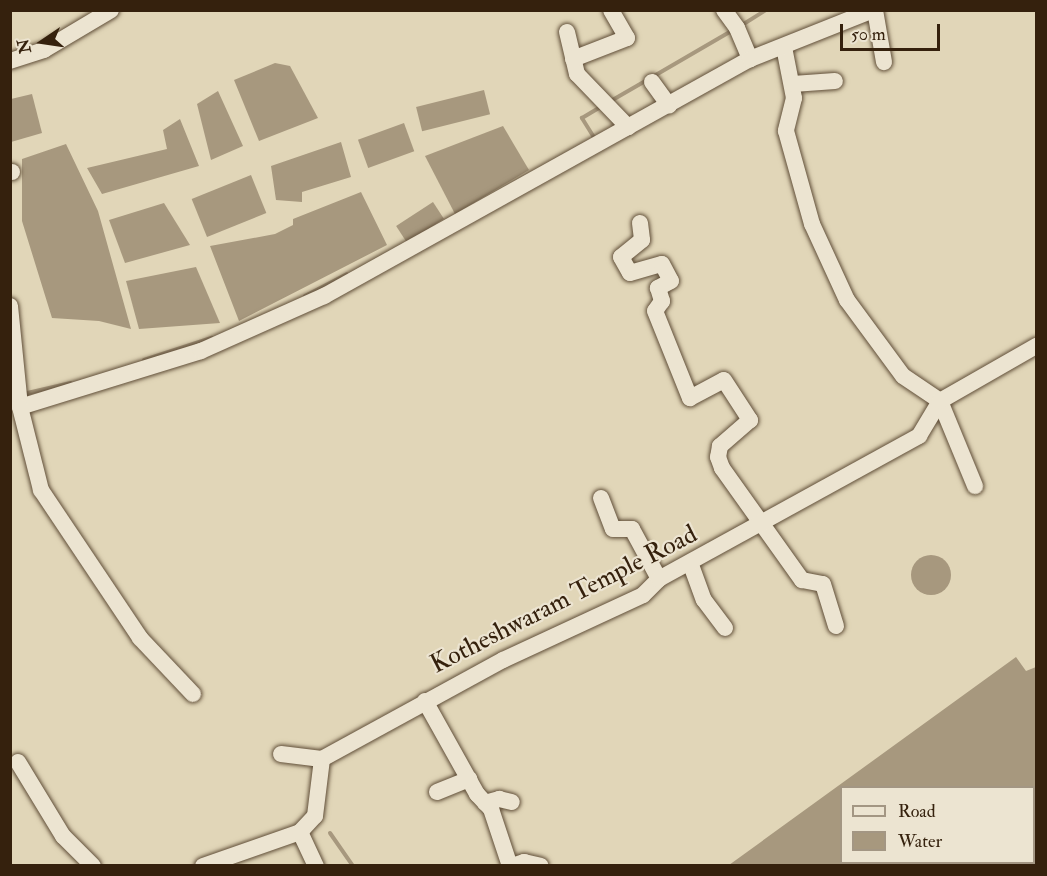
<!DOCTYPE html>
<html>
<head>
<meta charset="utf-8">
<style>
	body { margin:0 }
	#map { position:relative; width:1047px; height:876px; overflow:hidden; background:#e1d6b8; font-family:"IM FELL Double Pica",serif }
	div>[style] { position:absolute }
	.water>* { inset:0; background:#a7987e; transform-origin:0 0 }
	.round { border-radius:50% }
	.stream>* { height:4px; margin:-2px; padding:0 2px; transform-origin:2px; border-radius:2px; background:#a7987e }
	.roads { filter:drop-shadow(0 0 2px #604e38) drop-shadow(0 0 2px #604e38) }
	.minor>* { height:16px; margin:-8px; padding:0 8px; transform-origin:8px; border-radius:8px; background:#ece4d1 }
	span { translate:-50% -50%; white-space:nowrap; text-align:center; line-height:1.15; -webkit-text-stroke:4.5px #ece4d1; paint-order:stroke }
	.street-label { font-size:26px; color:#35210d }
	.frame { position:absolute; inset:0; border:12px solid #35210d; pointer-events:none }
	.legend { position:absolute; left:840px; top:786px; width:195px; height:78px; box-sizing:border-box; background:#ece4d1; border:2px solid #a39683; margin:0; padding:8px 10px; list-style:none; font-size:18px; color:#35210d }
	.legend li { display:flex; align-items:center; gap:12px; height:30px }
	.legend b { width:30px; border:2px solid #a39683 }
	.north { position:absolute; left:12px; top:12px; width:60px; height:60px; -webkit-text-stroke:4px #ece4d1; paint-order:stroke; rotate:257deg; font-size:16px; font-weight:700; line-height:24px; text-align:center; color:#35210d }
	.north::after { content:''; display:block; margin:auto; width:21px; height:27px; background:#35210d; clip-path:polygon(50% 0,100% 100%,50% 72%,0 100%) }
	.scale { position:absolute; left:840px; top:24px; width:100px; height:27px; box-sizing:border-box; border:3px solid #35210d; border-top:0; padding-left:8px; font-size:18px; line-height:21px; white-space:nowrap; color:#35210d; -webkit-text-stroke:4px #ece4d1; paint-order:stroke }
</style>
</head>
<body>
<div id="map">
	<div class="water">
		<i style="clip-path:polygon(275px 63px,290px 66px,318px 118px,259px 141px,234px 80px)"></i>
		<i style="left:484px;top:90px;width:25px;height:70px;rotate:76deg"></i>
		<i style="clip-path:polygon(218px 91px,243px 146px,211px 160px,197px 104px)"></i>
		<i style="clip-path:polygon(32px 94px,42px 133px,11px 142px,11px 99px)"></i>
		<i style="clip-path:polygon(180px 119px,199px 166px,102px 194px,87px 168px,167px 149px,163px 130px)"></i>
		<i style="left:404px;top:123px;width:30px;height:49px;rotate:70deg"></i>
		<i style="clip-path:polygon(503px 126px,529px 170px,455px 214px,425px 156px)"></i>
		<i style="clip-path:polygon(341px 142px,351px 177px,302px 192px,302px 202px,276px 200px,271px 166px)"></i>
		<i style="clip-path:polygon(66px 144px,98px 211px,131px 329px,99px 321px,52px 318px,22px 221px,22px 159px)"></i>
		<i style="left:251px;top:175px;width:41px;height:64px;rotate:68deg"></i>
		<i style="clip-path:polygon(361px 192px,387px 245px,239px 321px,210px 246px,275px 234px,293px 225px,293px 219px)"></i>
		<i style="left:433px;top:202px;width:20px;height:44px;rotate:57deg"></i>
		<i style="clip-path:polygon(164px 203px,190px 245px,125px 263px,109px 220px)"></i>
		<i style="clip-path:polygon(196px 267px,220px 323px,139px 329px,126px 281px)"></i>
		<i class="round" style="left:911px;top:555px;width:40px;height:40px"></i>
		<i style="clip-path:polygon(evenodd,1016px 657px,1026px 671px,1036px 667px,1036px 865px,729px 865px,1016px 657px,842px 788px,1034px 788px,1034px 862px,842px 862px,842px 788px)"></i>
	</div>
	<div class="stream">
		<i style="left:742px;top:25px;width:28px;rotate:-32deg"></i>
		<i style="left:654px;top:76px;width:91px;rotate:-30.2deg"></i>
		<i style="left:609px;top:102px;width:44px;rotate:-30.1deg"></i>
		<i style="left:595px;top:139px;width:25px;rotate:-122deg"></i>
		<i style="left:582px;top:118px;width:21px;rotate:-31deg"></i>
		<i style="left:305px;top:296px;width:47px;rotate:-27.6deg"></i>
		<i style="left:144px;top:360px;width:71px;rotate:-18.2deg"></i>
		<i style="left:23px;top:394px;width:49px;rotate:-12.9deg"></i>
		<i style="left:330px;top:833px;width:40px;rotate:55.1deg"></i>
	</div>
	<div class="roads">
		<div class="minor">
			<i style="left:724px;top:10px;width:22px;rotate:54deg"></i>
			<i style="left:737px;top:28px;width:34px;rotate:67deg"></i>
			<i style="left:875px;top:10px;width:53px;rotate:80.2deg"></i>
			<i style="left:567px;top:32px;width:43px;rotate:76.6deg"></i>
			<i style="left:577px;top:74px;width:74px;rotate:46.1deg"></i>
			<i style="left:784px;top:47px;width:52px;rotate:78.9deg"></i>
			<i style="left:794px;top:98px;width:34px;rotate:104deg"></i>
			<i style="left:786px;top:131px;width:97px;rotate:74.4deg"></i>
			<i style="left:812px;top:224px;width:84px;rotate:65.3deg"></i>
			<i style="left:847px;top:300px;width:94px;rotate:53.6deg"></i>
			<i style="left:903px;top:376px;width:45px;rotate:34deg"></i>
			<i style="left:940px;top:401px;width:92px;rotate:67.6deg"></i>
			<i style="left:573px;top:59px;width:58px;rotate:-21.3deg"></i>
			<i style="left:627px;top:38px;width:32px;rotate:-120deg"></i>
			<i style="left:10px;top:61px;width:36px;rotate:-18deg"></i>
			<i style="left:44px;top:50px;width:78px;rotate:-30.8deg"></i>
			<i style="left:652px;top:82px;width:29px;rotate:54deg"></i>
			<i style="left:793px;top:84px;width:42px;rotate:-4.1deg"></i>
			<i style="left:10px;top:172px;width:2px"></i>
			<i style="left:640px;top:223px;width:17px;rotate:83deg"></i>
			<i style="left:642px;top:240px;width:27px;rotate:141deg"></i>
			<i style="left:621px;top:257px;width:18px;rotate:61deg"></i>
			<i style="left:630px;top:273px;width:33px;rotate:-16deg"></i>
			<i style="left:662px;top:264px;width:19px;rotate:62deg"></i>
			<i style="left:671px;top:281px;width:15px;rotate:152deg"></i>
			<i style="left:658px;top:288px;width:14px;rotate:73deg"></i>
			<i style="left:662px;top:301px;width:12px;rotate:125deg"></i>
			<i style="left:655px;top:311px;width:94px;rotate:68.1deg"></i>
			<i style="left:690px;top:398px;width:38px;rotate:-28deg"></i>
			<i style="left:724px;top:380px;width:48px;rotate:57deg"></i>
			<i style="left:750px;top:420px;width:40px;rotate:139deg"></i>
			<i style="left:720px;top:446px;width:11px;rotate:100deg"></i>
			<i style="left:718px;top:457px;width:12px;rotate:70deg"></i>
			<i style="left:722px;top:468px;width:138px;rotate:54.5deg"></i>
			<i style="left:802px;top:580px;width:21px;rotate:11deg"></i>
			<i style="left:823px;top:584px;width:44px;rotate:72.8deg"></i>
			<i style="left:10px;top:306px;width:101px;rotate:84.3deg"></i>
			<i style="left:20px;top:407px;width:189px;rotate:-17.2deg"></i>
			<i style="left:201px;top:351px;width:135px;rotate:-24.1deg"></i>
			<i style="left:324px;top:296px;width:487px;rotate:-29.1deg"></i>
			<i style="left:750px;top:59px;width:132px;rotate:-21.7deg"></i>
			<i style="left:20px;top:407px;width:86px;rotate:75.8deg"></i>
			<i style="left:41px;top:490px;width:178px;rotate:56.2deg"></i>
			<i style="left:140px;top:638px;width:77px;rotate:46.6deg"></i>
			<i style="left:601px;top:498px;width:33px;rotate:69deg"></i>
			<i style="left:613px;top:529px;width:19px"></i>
			<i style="left:632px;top:529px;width:57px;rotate:61.6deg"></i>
			<i style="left:691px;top:565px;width:37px;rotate:70deg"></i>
			<i style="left:704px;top:600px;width:35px;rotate:53deg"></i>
			<i style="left:425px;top:701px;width:107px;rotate:60.8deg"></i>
			<i style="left:477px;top:794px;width:21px;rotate:47deg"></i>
			<i style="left:491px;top:809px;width:60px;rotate:71.6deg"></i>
			<i style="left:281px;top:754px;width:41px;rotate:7deg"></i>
			<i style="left:18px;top:762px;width:87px;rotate:58.7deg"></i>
			<i style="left:63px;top:836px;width:42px;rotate:45deg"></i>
			<i style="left:437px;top:792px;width:35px;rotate:-22deg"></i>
			<i style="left:485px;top:803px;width:15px;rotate:-16deg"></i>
			<i style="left:499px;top:799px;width:13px;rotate:13deg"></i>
			<i style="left:300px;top:832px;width:38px;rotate:65deg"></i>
			<i style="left:203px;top:866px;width:103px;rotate:-19.3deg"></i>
			<i style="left:300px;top:832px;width:22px;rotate:-47deg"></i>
			<i style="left:315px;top:816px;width:57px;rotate:-83deg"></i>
			<i style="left:322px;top:759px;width:206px;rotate:-28.7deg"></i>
			<i style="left:503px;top:660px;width:154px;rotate:-24.9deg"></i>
			<i style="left:643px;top:595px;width:23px;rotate:-45deg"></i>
			<i style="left:659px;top:579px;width:297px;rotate:-28.8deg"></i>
			<i style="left:919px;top:436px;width:41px;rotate:-59deg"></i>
			<i style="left:940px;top:401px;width:111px;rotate:-29.8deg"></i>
			<i style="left:512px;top:866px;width:13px;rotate:-18deg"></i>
			<i style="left:524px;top:862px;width:17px;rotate:13deg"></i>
		</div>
	</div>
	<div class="street-label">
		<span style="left:564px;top:600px;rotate:-27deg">Kotheshwaram Temple Road</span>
	</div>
	<div class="frame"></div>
	<ul class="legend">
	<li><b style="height:8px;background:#ece4d1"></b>Road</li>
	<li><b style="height:16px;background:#a7987e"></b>Water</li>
	</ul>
	<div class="north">N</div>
	<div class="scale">50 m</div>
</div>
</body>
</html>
